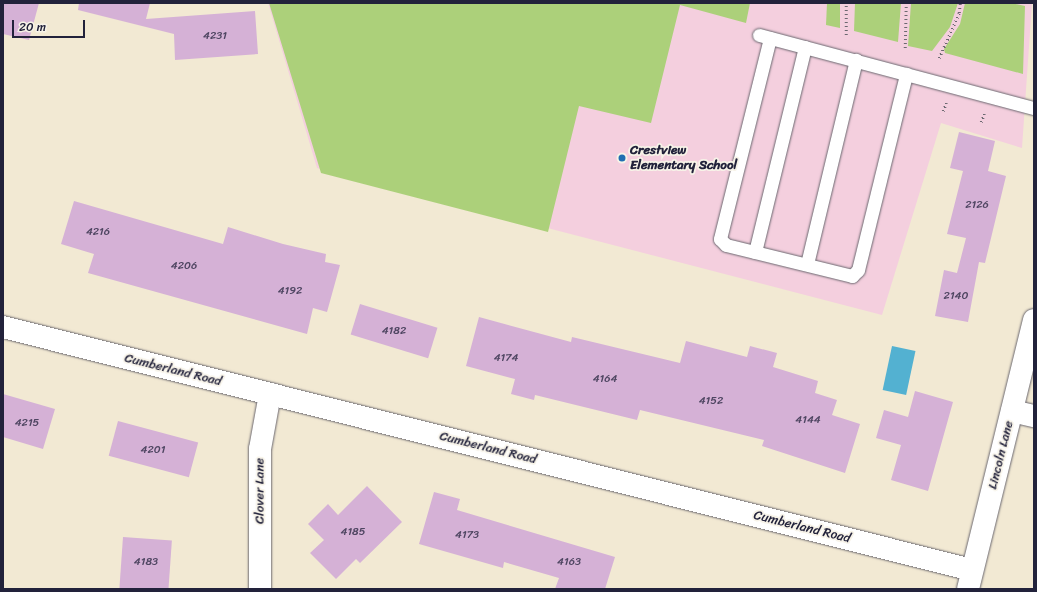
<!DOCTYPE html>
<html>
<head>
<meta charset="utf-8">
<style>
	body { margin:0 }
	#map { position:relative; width:1037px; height:592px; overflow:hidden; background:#f2e9d3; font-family:Sriracha,sans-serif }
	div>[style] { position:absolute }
	.built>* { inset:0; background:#f4cfde }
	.green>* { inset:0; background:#acd07a }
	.water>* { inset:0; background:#53b1d1; transform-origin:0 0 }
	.building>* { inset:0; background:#d5b1d6; transform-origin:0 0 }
	.path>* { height:2.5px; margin-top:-1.25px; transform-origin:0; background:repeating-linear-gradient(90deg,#6b6870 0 1px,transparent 0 4px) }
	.roads { filter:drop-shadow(0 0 1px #6b6870) drop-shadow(0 0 1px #6b6870) }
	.lane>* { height:13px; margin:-6.5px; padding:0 6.5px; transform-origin:6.5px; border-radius:6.5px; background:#fff }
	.street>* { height:22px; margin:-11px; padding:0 11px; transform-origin:11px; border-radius:11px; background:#fff }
	.secondary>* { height:22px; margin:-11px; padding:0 11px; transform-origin:11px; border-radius:11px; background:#fff }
	.dots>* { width:11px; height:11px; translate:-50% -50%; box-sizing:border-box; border:2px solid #f7f3e8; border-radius:50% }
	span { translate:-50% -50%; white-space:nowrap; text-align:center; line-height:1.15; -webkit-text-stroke:3.5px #f7f3e8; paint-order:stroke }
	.number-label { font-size:11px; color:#4f4662 }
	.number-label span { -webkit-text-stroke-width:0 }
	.poi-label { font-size:13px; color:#22223b; font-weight:700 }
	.left { translate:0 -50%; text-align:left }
	.street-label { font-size:13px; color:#22223b }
	.frame { position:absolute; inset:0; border:4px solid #22223b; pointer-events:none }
	.scale { position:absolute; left:12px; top:20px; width:73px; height:18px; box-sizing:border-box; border:2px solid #22223b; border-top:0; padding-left:5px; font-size:12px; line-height:14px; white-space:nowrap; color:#22223b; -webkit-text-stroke:3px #f7f3e8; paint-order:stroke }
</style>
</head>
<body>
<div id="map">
	<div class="built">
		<i style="clip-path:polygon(268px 3px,1032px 3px,1022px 148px,941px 123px,882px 315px,317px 168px)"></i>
	</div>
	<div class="green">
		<i style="clip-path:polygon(269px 3px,750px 3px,746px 23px,680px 5px,651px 123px,579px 106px,548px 232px,321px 173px)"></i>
		<i style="clip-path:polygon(827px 3px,840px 3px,840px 28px,826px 25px)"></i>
		<i style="clip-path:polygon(855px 3px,901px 3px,898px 42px,854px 31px)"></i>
		<i style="clip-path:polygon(911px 3px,958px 3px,950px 27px,932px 51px,908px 46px)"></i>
		<i style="clip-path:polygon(965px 3px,1011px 3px,1025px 6px,1023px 74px,945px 53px,944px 49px,960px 24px)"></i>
	</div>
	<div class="water">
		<i style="left:892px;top:346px;width:24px;height:45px;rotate:12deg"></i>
	</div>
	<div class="building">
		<i style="clip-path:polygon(3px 3px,39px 3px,29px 40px,3px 34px)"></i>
		<i style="clip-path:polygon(79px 3px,150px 3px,146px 19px,255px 11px,258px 54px,175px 60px,174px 34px,78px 10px)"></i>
		<i style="clip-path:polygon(959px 132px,995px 141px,988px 171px,1006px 176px,985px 263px,979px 262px,968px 322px,935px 316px,944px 270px,957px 273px,966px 238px,947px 234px,963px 171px,950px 168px)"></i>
		<i style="clip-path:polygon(74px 201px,223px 244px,228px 227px,283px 244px,326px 254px,325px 262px,340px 265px,327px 312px,313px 308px,307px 334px,88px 273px,94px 254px,61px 244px)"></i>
		<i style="left:360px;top:304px;width:81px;height:32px;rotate:17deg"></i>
		<i style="clip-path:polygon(479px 317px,571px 342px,572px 337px,680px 363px,686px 341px,747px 357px,750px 346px,777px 353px,773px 367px,818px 381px,815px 393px,837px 400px,832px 415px,860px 424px,845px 473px,762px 446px,764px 440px,640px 410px,637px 420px,535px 395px,534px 400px,511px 394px,515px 379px,466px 366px)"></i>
		<i style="clip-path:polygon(915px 391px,953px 402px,928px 491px,891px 480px,901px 445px,876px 438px,884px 410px,908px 417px)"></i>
		<i style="clip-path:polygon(3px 394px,55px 409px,43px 449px,3px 437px)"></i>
		<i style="left:118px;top:421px;width:83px;height:36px;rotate:15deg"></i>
		<i style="clip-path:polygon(367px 486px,402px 522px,360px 563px,356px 559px,336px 579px,310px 553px,324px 540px,308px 524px,328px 504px,338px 515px)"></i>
		<i style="clip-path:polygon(434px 492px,460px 499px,457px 510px,615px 557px,605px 589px,555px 589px,559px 578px,504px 562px,503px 568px,419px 544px)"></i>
		<i style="left:123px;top:537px;width:49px;height:52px;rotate:4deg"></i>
	</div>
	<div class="path">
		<i style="left:846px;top:35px;width:32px;rotate:-90deg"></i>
		<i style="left:905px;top:48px;width:45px;rotate:-88.7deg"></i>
		<i style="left:939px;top:58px;width:49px;rotate:-66deg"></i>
		<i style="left:959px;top:13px;width:10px;rotate:-84deg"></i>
		<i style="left:943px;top:111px;width:9px;rotate:-69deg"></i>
		<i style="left:981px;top:122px;width:9px;rotate:-69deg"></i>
	</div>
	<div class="roads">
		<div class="lane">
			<i style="left:759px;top:35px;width:285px;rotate:14.9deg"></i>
			<i style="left:770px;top:38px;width:207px;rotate:104deg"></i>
			<i style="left:720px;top:239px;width:8px;rotate:45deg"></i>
			<i style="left:726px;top:245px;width:130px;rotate:13.8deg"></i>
			<i style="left:852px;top:276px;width:8px;rotate:-45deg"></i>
			<i style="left:858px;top:270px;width:202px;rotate:-76.2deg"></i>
			<i style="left:755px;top:252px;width:211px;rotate:-76.3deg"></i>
			<i style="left:807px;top:264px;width:210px;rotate:-76.5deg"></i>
		</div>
		<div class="street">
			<i style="left:3px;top:327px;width:999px;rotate:14.08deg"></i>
			<i style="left:1012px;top:411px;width:23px;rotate:13deg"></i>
			<i style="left:260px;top:589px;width:140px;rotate:-90deg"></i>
			<i style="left:260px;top:449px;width:56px;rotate:-79.7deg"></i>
		</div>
		<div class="secondary">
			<i style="left:968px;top:589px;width:277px;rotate:-76.2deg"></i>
		</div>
	</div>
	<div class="dots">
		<i style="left:622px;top:158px;background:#1f6fb2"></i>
	</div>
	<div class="number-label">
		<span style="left:215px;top:36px">4231</span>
		<span style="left:977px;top:205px">2126</span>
		<span style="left:98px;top:232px">4216</span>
		<span style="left:184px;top:266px">4206</span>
		<span style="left:290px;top:291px">4192</span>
		<span style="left:956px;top:296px">2140</span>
		<span style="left:394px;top:331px">4182</span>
		<span style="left:506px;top:358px">4174</span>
		<span style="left:605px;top:379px">4164</span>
		<span style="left:711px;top:401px">4152</span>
		<span style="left:808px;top:420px">4144</span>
		<span style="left:27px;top:423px">4215</span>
		<span style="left:153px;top:450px">4201</span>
		<span style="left:353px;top:532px">4185</span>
		<span style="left:467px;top:535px">4173</span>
		<span style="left:146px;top:562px">4183</span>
		<span style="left:569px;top:562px">4163</span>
	</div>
	<div class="poi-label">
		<span class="left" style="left:630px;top:158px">Crestview<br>Elementary School</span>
	</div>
	<div class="street-label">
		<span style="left:173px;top:370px;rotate:14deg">Cumberland Road</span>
		<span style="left:488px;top:448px;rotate:14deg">Cumberland Road</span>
		<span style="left:1001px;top:455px;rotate:-76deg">Lincoln Lane</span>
		<span style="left:260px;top:491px;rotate:-90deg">Clover Lane</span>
		<span style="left:802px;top:527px;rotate:14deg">Cumberland Road</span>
	</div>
	<div class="frame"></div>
	<div class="scale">20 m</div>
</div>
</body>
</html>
